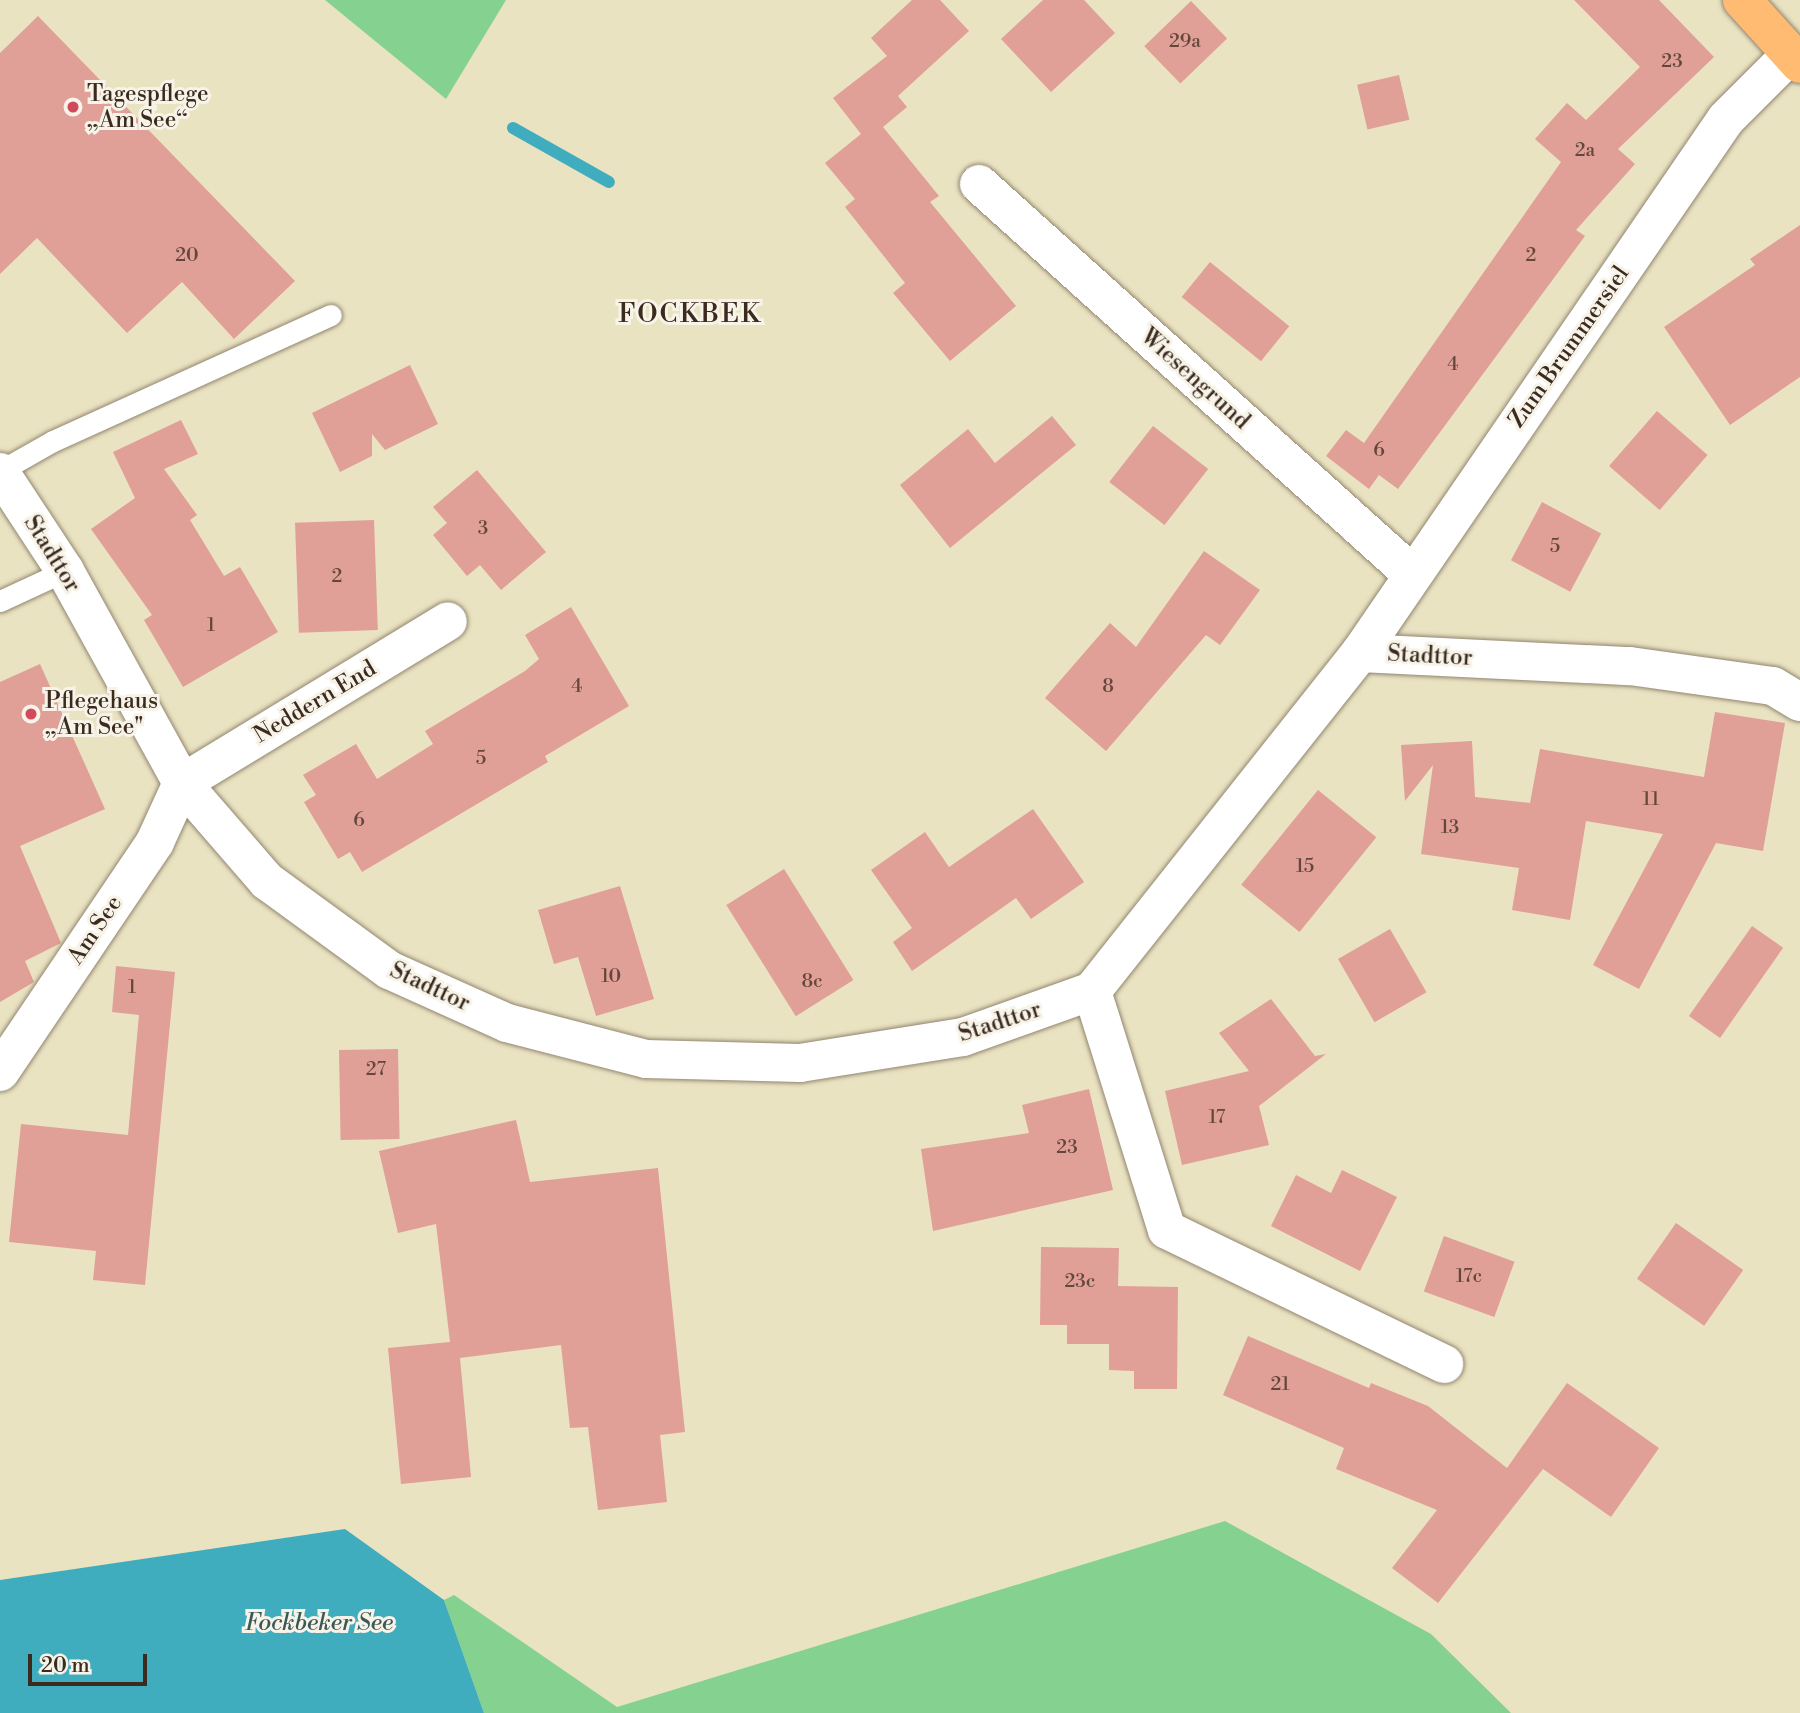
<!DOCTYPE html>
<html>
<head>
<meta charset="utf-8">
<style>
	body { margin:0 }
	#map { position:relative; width:1800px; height:1713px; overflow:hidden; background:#eae3c2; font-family:"Libre Bodoni",serif }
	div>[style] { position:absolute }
	.green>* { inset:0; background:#85d290 }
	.water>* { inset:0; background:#3fadbd }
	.stream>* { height:12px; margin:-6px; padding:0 6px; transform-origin:6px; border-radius:6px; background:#3fadbd }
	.building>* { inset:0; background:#e09f97; transform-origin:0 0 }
	.roads { filter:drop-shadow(0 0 2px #928670) drop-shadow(0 0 2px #928670) }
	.lane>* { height:21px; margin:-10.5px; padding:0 10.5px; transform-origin:10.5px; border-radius:10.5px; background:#fff }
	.street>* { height:38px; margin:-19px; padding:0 19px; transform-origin:19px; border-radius:19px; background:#fff }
	.primary>* { height:38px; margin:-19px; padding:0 19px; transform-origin:19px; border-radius:19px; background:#febb71 }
	.dots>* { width:19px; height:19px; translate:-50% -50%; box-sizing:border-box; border:4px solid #f7f3e8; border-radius:50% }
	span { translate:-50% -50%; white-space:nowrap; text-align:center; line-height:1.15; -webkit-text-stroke:6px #f7f3e8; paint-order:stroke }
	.number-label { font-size:19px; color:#64473c }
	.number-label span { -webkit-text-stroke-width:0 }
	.poi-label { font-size:23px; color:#3b2a1e }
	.left { translate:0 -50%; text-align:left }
	.street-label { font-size:23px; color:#3b2a1e }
	.water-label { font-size:24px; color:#3c5856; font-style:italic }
	.quarter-label { font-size:26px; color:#3b2a1e; letter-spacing:2px }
	.scale { position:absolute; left:28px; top:1654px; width:119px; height:32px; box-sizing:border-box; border:4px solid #3b2a1e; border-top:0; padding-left:9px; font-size:21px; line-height:24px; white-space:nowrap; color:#3b2a1e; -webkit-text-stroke:5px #f7f3e8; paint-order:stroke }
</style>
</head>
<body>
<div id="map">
	<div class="green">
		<i style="clip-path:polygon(325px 0,506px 0,446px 99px)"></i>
		<i style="clip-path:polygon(1225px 1521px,1431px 1634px,1511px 1713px,484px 1713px,444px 1600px,454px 1595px,617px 1707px)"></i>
	</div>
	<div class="water">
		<i style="clip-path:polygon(345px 1529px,444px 1600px,484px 1713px,0 1713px,0 1580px)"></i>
	</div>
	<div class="stream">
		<i style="left:513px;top:128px;width:110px;rotate:29.4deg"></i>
	</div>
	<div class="building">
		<i style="clip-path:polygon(912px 0,940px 0,969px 31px,898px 96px,907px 107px,883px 127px,939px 196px,930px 202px,1016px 306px,950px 361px,893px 293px,905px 283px,845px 207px,855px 199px,825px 163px,861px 134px,833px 98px,887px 56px,871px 38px)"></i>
		<i style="clip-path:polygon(1043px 0,1084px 0,1115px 33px,1051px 92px,1001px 39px)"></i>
		<i style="clip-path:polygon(1574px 0,1659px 0,1714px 57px,1618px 149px,1635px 164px,1576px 230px,1585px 236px,1398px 489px,1379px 475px,1369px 489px,1326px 456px,1346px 430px,1364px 443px,1561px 162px,1535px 139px,1567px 103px,1586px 120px,1640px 67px)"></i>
		<i style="left:1191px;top:1px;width:52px;height:65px;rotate:46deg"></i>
		<i style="clip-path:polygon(38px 16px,295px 281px,234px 339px,182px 282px,127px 333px,37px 238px,0 274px,0 53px)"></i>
		<i style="left:1399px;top:75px;width:46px;height:43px;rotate:77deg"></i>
		<i style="clip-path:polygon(1800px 225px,1800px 377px,1730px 425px,1664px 327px,1755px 265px,1750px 259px)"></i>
		<i style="left:1210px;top:262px;width:102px;height:45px;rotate:39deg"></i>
		<i style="clip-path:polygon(410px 365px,438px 424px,385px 450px,372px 434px,372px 456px,340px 472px,312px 413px)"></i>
		<i style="left:1657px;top:411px;width:67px;height:73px;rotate:41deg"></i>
		<i style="clip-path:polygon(1052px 416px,1076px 445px,950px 548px,900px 485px,968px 429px,995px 463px)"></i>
		<i style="clip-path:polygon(181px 420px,198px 454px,164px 469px,197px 515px,190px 520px,224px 576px,240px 567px,278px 632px,183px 687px,144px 620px,152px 615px,91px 529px,135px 498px,113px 452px)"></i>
		<i style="left:1153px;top:426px;width:70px;height:71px;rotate:38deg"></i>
		<i style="clip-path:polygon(477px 470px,546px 552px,501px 590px,480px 565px,467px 576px,433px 535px,447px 523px,433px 507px)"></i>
		<i style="left:1542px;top:502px;width:67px;height:66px;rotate:28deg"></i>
		<i style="left:374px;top:520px;width:110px;height:79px;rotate:88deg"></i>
		<i style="clip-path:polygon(1204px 551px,1260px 590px,1220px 645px,1206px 635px,1106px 751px,1045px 698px,1110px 623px,1136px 647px)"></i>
		<i style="clip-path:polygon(571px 607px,629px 706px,545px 756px,548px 762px,362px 872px,350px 852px,338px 859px,304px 802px,316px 795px,303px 775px,356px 744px,377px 779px,433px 744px,425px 731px,525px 671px,539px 659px,525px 635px)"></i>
		<i style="clip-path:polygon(40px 664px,105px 809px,20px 846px,61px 943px,25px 961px,34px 982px,0 1002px,0 682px)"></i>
		<i style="clip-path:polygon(1715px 712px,1785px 723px,1763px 851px,1716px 843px,1639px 989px,1593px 965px,1663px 834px,1586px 821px,1570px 920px,1512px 910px,1519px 868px,1421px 854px,1433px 765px,1405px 801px,1401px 745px,1472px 741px,1475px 797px,1530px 803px,1540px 749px,1704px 777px)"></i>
		<i style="left:1318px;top:790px;width:75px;height:122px;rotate:39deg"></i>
		<i style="clip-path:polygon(1033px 809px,1084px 882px,1031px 919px,1016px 898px,912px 971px,893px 942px,912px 928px,871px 870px,925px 832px,949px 867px)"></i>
		<i style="left:784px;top:869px;width:131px;height:68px;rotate:58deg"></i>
		<i style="clip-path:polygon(620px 886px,654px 999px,596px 1016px,578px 957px,554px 964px,538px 910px)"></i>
		<i style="left:1752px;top:926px;width:38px;height:110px;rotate:35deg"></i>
		<i style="left:1390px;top:929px;width:73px;height:60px;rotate:60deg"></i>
		<i style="clip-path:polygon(116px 966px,175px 972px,145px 1285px,93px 1280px,96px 1251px,9px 1242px,21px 1124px,128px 1135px,139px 1015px,112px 1012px)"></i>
		<i style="clip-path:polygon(1271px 999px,1315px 1056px,1326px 1054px,1259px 1106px,1269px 1145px,1182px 1165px,1165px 1091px,1249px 1071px,1219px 1033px)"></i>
		<i style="left:398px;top:1049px;width:90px;height:59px;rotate:89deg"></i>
		<i style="clip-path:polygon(1089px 1089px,1113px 1190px,933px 1231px,921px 1149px,1029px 1133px,1022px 1105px)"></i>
		<i style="clip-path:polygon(516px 1120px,530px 1182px,658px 1168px,685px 1432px,660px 1435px,667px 1502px,598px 1510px,588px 1427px,570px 1428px,561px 1345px,460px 1358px,471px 1477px,401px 1484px,388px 1348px,450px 1342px,436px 1224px,398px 1233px,379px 1151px)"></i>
		<i style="clip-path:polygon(1342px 1170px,1397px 1197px,1360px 1271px,1271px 1226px,1296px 1175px,1331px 1193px)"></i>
		<i style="left:1676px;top:1223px;width:82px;height:68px;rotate:35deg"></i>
		<i style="left:1444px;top:1236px;width:75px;height:59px;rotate:20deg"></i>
		<i style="clip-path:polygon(1041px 1247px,1119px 1248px,1118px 1286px,1178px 1287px,1177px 1389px,1134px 1389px,1134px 1371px,1109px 1370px,1109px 1344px,1067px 1344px,1067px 1325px,1040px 1325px)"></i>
		<i style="clip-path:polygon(1248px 1336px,1369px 1388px,1371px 1383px,1428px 1406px,1507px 1468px,1567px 1383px,1659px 1448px,1611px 1517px,1543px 1469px,1438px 1603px,1392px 1568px,1437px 1510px,1336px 1469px,1344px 1448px,1223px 1395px)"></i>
	</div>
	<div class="roads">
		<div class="lane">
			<i style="left:0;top:471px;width:61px;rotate:-29.5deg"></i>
			<i style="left:53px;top:441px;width:305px;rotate:-24.4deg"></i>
			<i style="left:0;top:601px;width:72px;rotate:-24.8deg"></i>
		</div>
		<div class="street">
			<i style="left:979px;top:184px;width:583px;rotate:42.01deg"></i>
			<i style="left:0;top:472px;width:118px;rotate:56.7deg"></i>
			<i style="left:65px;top:571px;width:242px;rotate:61.1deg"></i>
			<i style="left:182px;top:783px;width:130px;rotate:49.1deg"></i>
			<i style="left:267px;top:881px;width:151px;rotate:36.1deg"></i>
			<i style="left:389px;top:970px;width:129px;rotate:24.2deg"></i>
			<i style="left:507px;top:1023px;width:144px;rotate:14.5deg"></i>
			<i style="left:646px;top:1059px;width:154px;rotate:1.5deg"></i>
			<i style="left:800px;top:1063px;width:165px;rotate:-9.1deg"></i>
			<i style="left:963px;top:1037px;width:137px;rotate:-19.6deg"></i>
			<i style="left:1092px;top:991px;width:431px;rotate:-51.6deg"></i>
			<i style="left:1360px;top:653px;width:647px;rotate:-55.57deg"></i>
			<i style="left:1726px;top:119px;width:92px;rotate:-45deg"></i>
			<i style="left:1360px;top:653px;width:270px;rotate:2.8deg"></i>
			<i style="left:1630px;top:666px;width:144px;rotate:8deg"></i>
			<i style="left:1773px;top:686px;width:31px;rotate:31deg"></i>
			<i style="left:182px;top:783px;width:311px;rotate:-31.3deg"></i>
			<i style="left:1092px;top:991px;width:250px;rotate:72.6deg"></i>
			<i style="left:1167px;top:1230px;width:308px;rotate:25.8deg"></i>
			<i style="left:0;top:1072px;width:277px;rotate:-56deg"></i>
			<i style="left:155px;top:842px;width:65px;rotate:-65.4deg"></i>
		</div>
		<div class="primary">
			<i style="left:1742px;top:0;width:86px;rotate:47.8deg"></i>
		</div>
	</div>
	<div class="dots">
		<i style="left:73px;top:107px;background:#d1495b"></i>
		<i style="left:31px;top:714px;background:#d1495b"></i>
	</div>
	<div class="number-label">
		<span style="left:1185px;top:42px">29a</span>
		<span style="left:1672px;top:62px">23</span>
		<span style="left:1585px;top:151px">2a</span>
		<span style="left:187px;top:256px">20</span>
		<span style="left:1531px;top:256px">2</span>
		<span style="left:1453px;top:365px">4</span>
		<span style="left:1379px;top:451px">6</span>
		<span style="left:483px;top:529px">3</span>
		<span style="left:1555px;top:547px">5</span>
		<span style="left:337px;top:577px">2</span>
		<span style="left:211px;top:626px">1</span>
		<span style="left:577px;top:687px">4</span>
		<span style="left:1108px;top:687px">8</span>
		<span style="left:481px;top:759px">5</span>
		<span style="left:1651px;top:800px">11</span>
		<span style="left:359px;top:821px">6</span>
		<span style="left:1450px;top:828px">13</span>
		<span style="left:1305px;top:867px">15</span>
		<span style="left:611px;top:977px">10</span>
		<span style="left:812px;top:982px">8c</span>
		<span style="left:132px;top:988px">1</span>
		<span style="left:376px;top:1070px">27</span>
		<span style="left:1217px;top:1118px">17</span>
		<span style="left:1067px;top:1148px">23</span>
		<span style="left:1469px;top:1277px">17c</span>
		<span style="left:1080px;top:1282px">23c</span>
		<span style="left:1280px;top:1385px">21</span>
	</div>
	<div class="poi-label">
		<span class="left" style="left:87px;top:107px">Tagespflege<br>„Am See“</span>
		<span class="left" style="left:45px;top:714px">Pflegehaus<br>„Am See"</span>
	</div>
	<div class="street-label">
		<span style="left:1569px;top:347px;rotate:-55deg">Zum Brummersiel</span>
		<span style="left:1195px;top:379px;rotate:42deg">Wiesengrund</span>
		<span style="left:52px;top:554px;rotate:58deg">Stadttor</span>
		<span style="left:1430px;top:656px;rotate:3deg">Stadttor</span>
		<span style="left:315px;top:702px;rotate:-31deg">Neddern End</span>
		<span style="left:95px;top:930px;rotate:-56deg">Am See</span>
		<span style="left:430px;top:987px;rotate:25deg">Stadttor</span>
		<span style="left:1000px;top:1022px;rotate:-18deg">Stadttor</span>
	</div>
	<div class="water-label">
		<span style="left:319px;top:1624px">Fockbeker See</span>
	</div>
	<div class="quarter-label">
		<span style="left:690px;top:315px">FOCKBEK</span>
	</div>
	<div class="scale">20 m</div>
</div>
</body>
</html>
